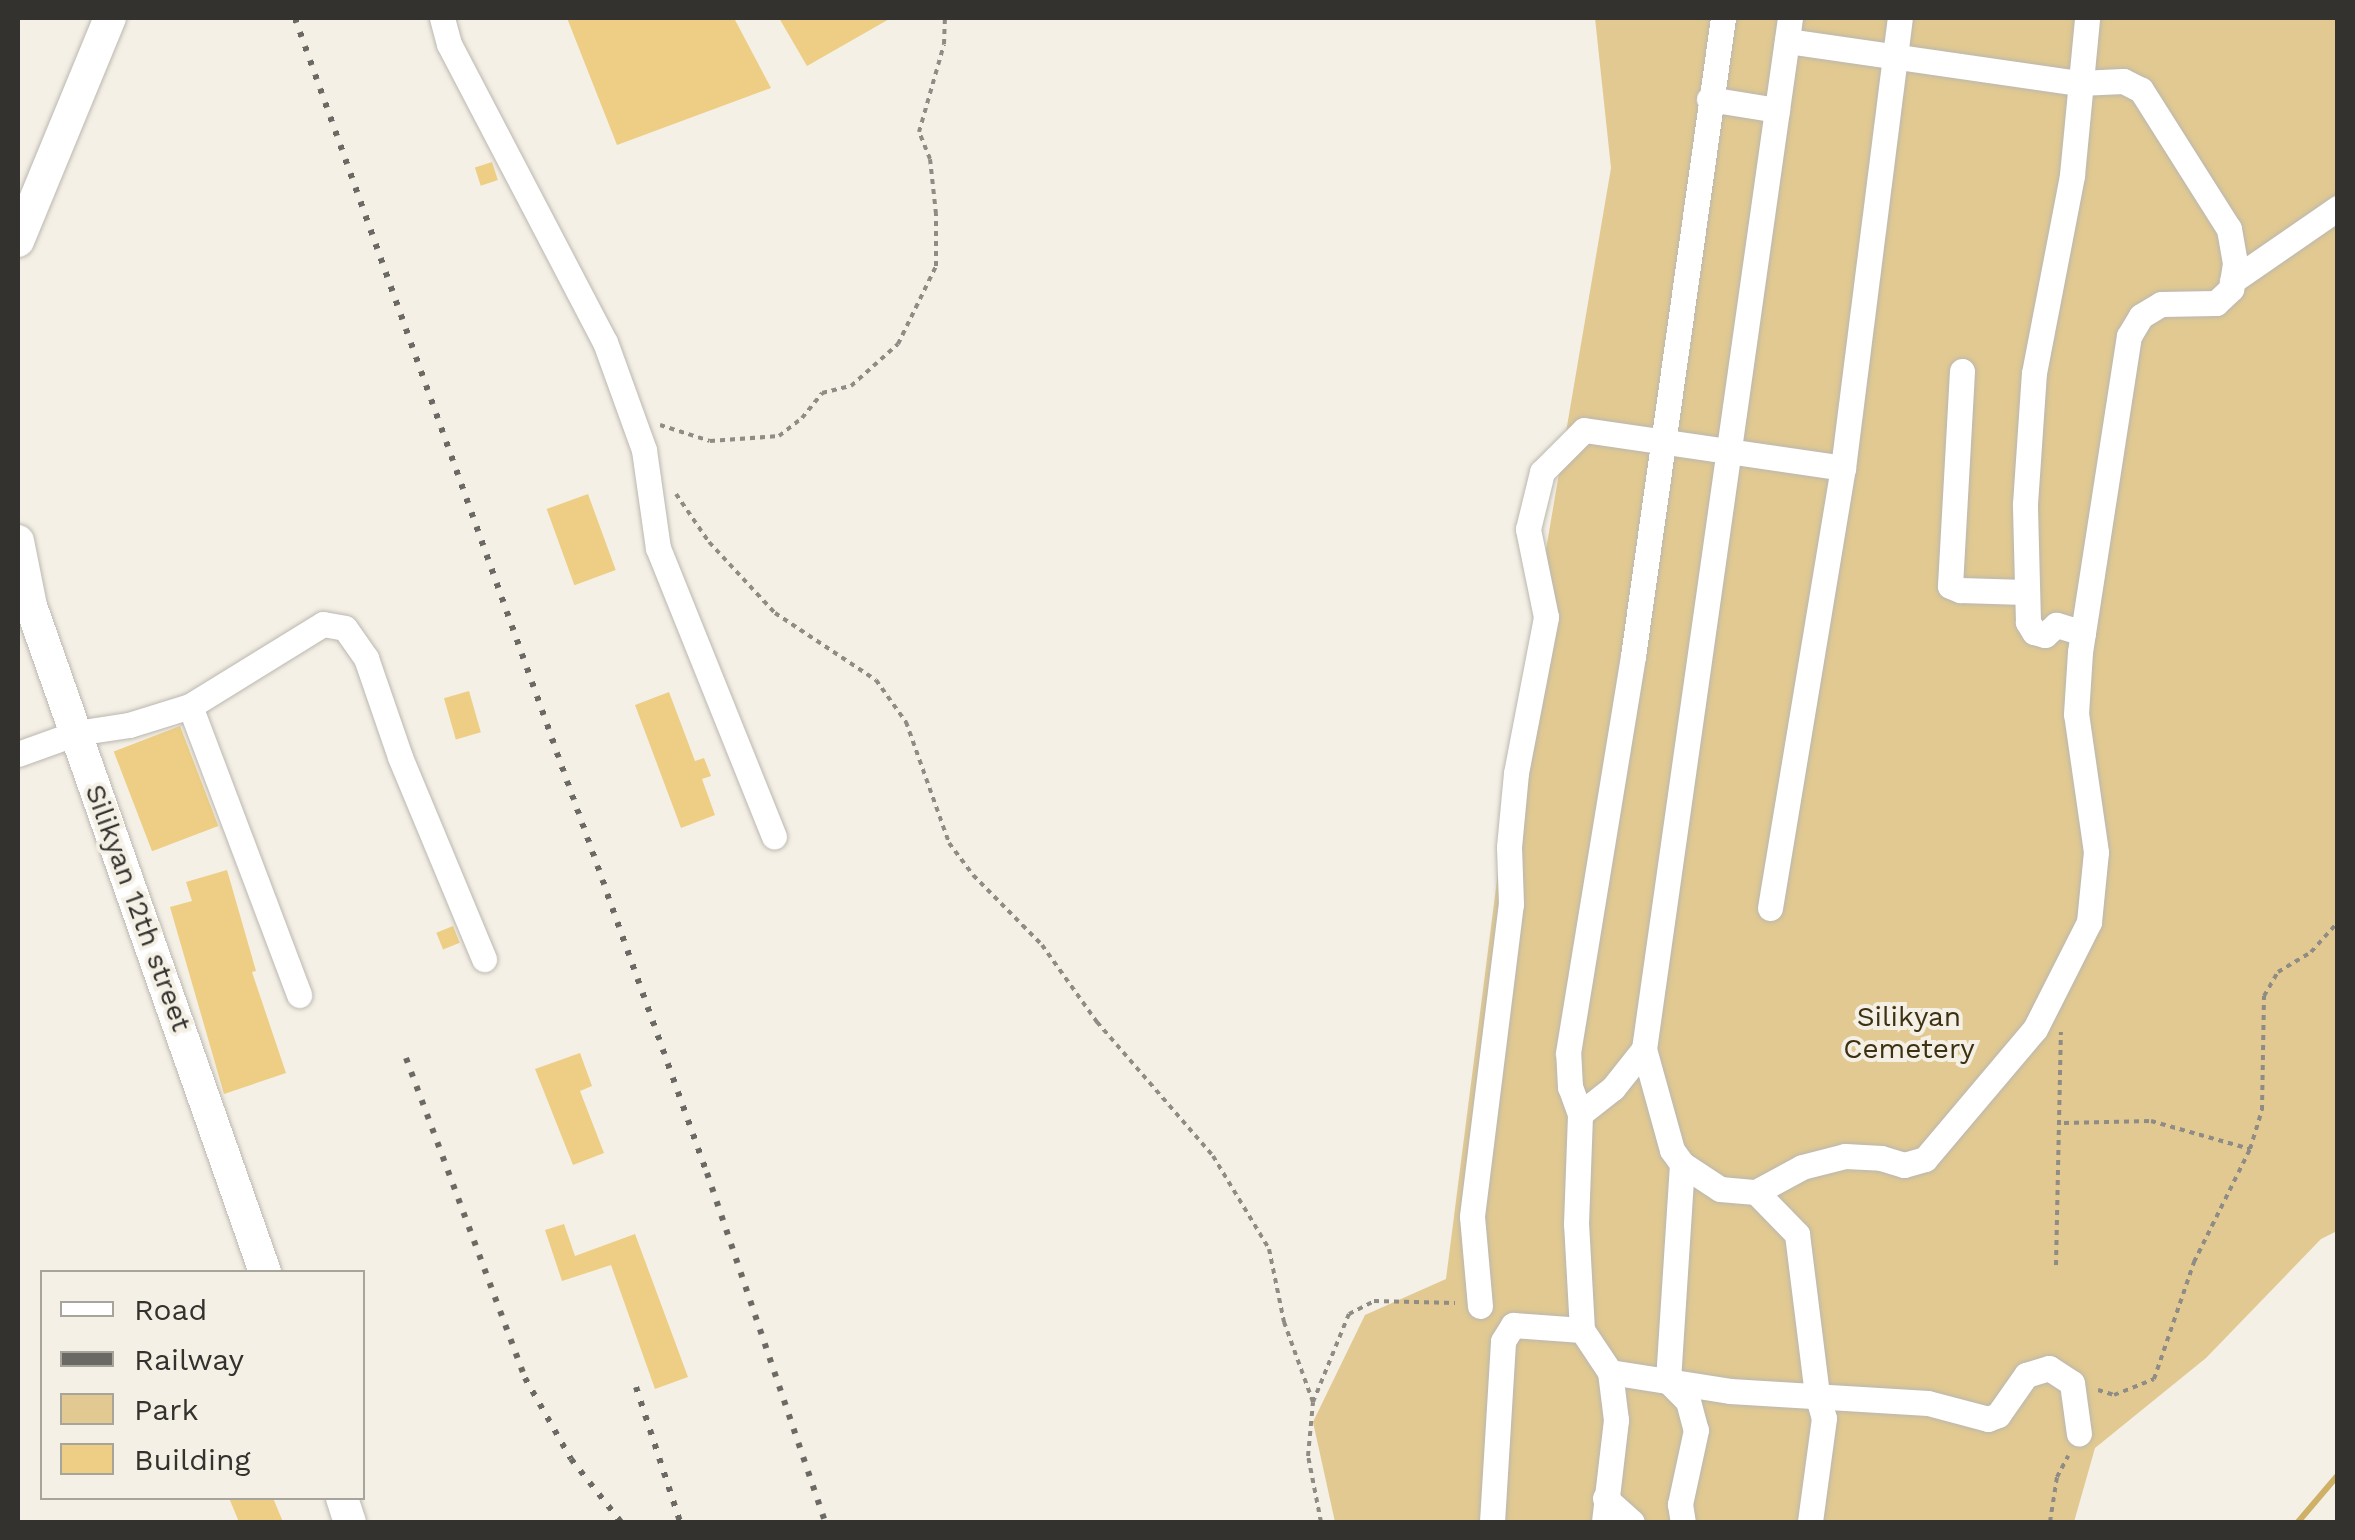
<!DOCTYPE html>
<html>
<head>
<meta charset="utf-8">
<style>
	body { margin:0 }
	#map { position:relative; width:2355px; height:1540px; overflow:hidden; background:#f4f0e6; font-family:"Work Sans",sans-serif }
	div>[style] { position:absolute }
	.green>* { inset:0; background:#e1c991 }
	.stream>* { height:6px; margin:-3px; padding:0 3px; transform-origin:3px; border-radius:3px; background:#cfb067 }
	.building>* { inset:0; background:#edce84; transform-origin:0 0 }
	.path>* { height:4px; margin-top:-2px; transform-origin:0; background:repeating-linear-gradient(90deg,#8e8c85 0 5px,transparent 0 10px) }
	.roads { filter:drop-shadow(0 0 2px #bbb7af) drop-shadow(0 0 2px #bbb7af) }
	.minor>* { height:25px; margin:-12.5px; padding:0 12.5px; transform-origin:12.5px; border-radius:12.5px; background:#fff }
	.major>* { height:32px; margin:-16px; padding:0 16px; transform-origin:16px; border-radius:16px; background:#fff }
	.rail>* { height:6px; margin-top:-3px; transform-origin:0; background:repeating-linear-gradient(90deg,#6b6963 0 5px,transparent 0 15px) }
	span { translate:-50% -50%; white-space:nowrap; text-align:center; line-height:1.15; -webkit-text-stroke:8px #f4f0e6; paint-order:stroke }
	.street-label { font-size:28px; color:#33322e }
	.park-label { font-size:28px; color:#3e3111 }
	.frame { position:absolute; inset:0; border:20px solid #33322e; pointer-events:none }
	.legend { position:absolute; left:40px; top:1270px; width:325px; height:230px; box-sizing:border-box; background:#f4f0e6; border:2px solid #a7a49c; margin:0; padding:12px 18px; list-style:none; font-size:30px; color:#33322e }
	.legend li { display:flex; align-items:center; gap:20px; height:50px }
	.legend b { width:50px; border:2px solid #a7a49c }
</style>
</head>
<body>
<div id="map">
	<div class="green">
		<i style="clip-path:polygon(1595px 18px,2337px 18px,2337px 1231px,2321px 1239px,2206px 1358px,2095px 1448px,2074px 1522px,1335px 1522px,1313px 1422px,1365px 1315px,1446px 1279px,1519px 708px,1611px 168px)"></i>
	</div>
	<div class="stream">
		<i style="left:2298px;top:1522px;width:62px;rotate:-49.6deg"></i>
	</div>
	<div class="building">
		<i style="clip-path:polygon(567px 18px,734px 18px,771px 88px,617px 145px)"></i>
		<i style="clip-path:polygon(779px 18px,891px 18px,807px 66px)"></i>
		<i style="left:492px;top:162px;width:19px;height:18px;rotate:72deg"></i>
		<i style="left:588px;top:494px;width:81px;height:44px;rotate:70deg"></i>
		<i style="left:469px;top:691px;width:43px;height:26px;rotate:74deg"></i>
		<i style="clip-path:polygon(669px 692px,695px 761px,704px 758px,711px 776px,702px 779px,715px 815px,681px 828px,635px 705px)"></i>
		<i style="left:180px;top:726px;width:107px;height:71px;rotate:69deg"></i>
		<i style="clip-path:polygon(227px 870px,256px 971px,252px 972px,286px 1073px,224px 1094px,170px 907px,192px 901px,186px 882px)"></i>
		<i style="left:453px;top:926px;width:18px;height:18px;rotate:68deg"></i>
		<i style="clip-path:polygon(580px 1053px,592px 1086px,580px 1091px,604px 1153px,573px 1165px,535px 1069px)"></i>
		<i style="clip-path:polygon(564px 1224px,575px 1256px,635px 1234px,688px 1377px,655px 1389px,611px 1265px,562px 1281px,545px 1230px)"></i>
		<i style="clip-path:polygon(229px 1498px,273px 1498px,283px 1522px,239px 1522px)"></i>
	</div>
	<div class="path">
		<i style="left:660px;top:425px;width:52px;rotate:17.7deg"></i>
		<i style="left:710px;top:441px;width:69px;rotate:-4.1deg"></i>
		<i style="left:779px;top:436px;width:29px;rotate:-38deg"></i>
		<i style="left:802px;top:418px;width:32px;rotate:-51deg"></i>
		<i style="left:822px;top:393px;width:30px;rotate:-14deg"></i>
		<i style="left:851px;top:386px;width:63px;rotate:-41.8deg"></i>
		<i style="left:898px;top:344px;width:87px;rotate:-64deg"></i>
		<i style="left:936px;top:266px;width:52px;rotate:-90deg"></i>
		<i style="left:936px;top:214px;width:55px;rotate:-96.2deg"></i>
		<i style="left:930px;top:159px;width:29px;rotate:-112deg"></i>
		<i style="left:919px;top:132px;width:91px;rotate:-74.1deg"></i>
		<i style="left:944px;top:44px;width:26px;rotate:-88deg"></i>
		<i style="left:676px;top:494px;width:58px;rotate:55.5deg"></i>
		<i style="left:709px;top:542px;width:97px;rotate:47.1deg"></i>
		<i style="left:775px;top:613px;width:121px;rotate:33.6deg"></i>
		<i style="left:876px;top:680px;width:52px;rotate:54.5deg"></i>
		<i style="left:906px;top:722px;width:128px;rotate:70.4deg"></i>
		<i style="left:949px;top:843px;width:40px;rotate:53deg"></i>
		<i style="left:973px;top:875px;width:98px;rotate:45.4deg"></i>
		<i style="left:1042px;top:945px;width:95px;rotate:54.5deg"></i>
		<i style="left:1097px;top:1022px;width:177px;rotate:49.1deg"></i>
		<i style="left:1213px;top:1156px;width:109px;rotate:58.9deg"></i>
		<i style="left:1269px;top:1249px;width:75px;rotate:78.4deg"></i>
		<i style="left:1284px;top:1322px;width:85px;rotate:70.1deg"></i>
		<i style="left:2064px;top:1123px;width:87px;rotate:-1.3deg"></i>
		<i style="left:2151px;top:1121px;width:103px;rotate:15.8deg"></i>
		<i style="left:2056px;top:1265px;width:233px;rotate:-88.8deg"></i>
		<i style="left:2098px;top:1390px;width:17px;rotate:17deg"></i>
		<i style="left:2114px;top:1395px;width:43px;rotate:-21.8deg"></i>
		<i style="left:2154px;top:1379px;width:124px;rotate:-71.1deg"></i>
		<i style="left:2194px;top:1262px;width:126px;rotate:-63.6deg"></i>
		<i style="left:2250px;top:1149px;width:41px;rotate:-72.9deg"></i>
		<i style="left:2262px;top:1110px;width:114px;rotate:-89deg"></i>
		<i style="left:2264px;top:996px;width:28px;rotate:-60deg"></i>
		<i style="left:2278px;top:972px;width:39px;rotate:-31deg"></i>
		<i style="left:2311px;top:952px;width:40px;rotate:-48deg"></i>
		<i style="left:1321px;top:1522px;width:67px;rotate:-101.1deg"></i>
		<i style="left:1308px;top:1456px;width:54px;rotate:-84.7deg"></i>
		<i style="left:1313px;top:1402px;width:95px;rotate:-67.8deg"></i>
		<i style="left:1349px;top:1314px;width:28px;rotate:-27deg"></i>
		<i style="left:1374px;top:1301px;width:81px;rotate:1.4deg"></i>
		<i style="left:2050px;top:1522px;width:46px;rotate:-81.2deg"></i>
		<i style="left:2057px;top:1477px;width:24px;rotate:-62deg"></i>
	</div>
	<div class="roads">
		<div class="minor">
			<i style="left:442px;top:18px;width:27px;rotate:75deg"></i>
			<i style="left:449px;top:44px;width:336px;rotate:62.4deg"></i>
			<i style="left:605px;top:342px;width:115px;rotate:70.1deg"></i>
			<i style="left:644px;top:450px;width:99px;rotate:81.9deg"></i>
			<i style="left:658px;top:548px;width:311px;rotate:68.1deg"></i>
			<i style="left:1709px;top:99px;width:69px;rotate:9.2deg"></i>
			<i style="left:2232px;top:281px;width:129px;rotate:-34.6deg"></i>
			<i style="left:1962px;top:371px;width:215px;rotate:93.2deg"></i>
			<i style="left:1950px;top:586px;width:11px;rotate:22deg"></i>
			<i style="left:1960px;top:590px;width:65px;rotate:1.8deg"></i>
			<i style="left:2083px;top:633px;width:28px;rotate:-163deg"></i>
			<i style="left:2056px;top:625px;width:15px;rotate:138deg"></i>
			<i style="left:2045px;top:635px;width:11px;rotate:-165deg"></i>
			<i style="left:2034px;top:632px;width:12px;rotate:-121deg"></i>
			<i style="left:2028px;top:622px;width:118px;rotate:-91.5deg"></i>
			<i style="left:2025px;top:504px;width:131px;rotate:-86.1deg"></i>
			<i style="left:2034px;top:373px;width:202px;rotate:-79.1deg"></i>
			<i style="left:2072px;top:175px;width:158px;rotate:-84.5deg"></i>
			<i style="left:190px;top:706px;width:156px;rotate:-31.7deg"></i>
			<i style="left:323px;top:624px;width:22px;rotate:10deg"></i>
			<i style="left:345px;top:628px;width:37px;rotate:55deg"></i>
			<i style="left:366px;top:658px;width:105px;rotate:71deg"></i>
			<i style="left:400px;top:757px;width:219px;rotate:67.4deg"></i>
			<i style="left:18px;top:754px;width:62px;rotate:-19.9deg"></i>
			<i style="left:76px;top:733px;width:54px;rotate:-8.6deg"></i>
			<i style="left:129px;top:725px;width:64px;rotate:-17.3deg"></i>
			<i style="left:190px;top:706px;width:309px;rotate:69.3deg"></i>
			<i style="left:1770px;top:908px;width:446px;rotate:-80.6deg"></i>
			<i style="left:1843px;top:468px;width:454px;rotate:-82.8deg"></i>
			<i style="left:1644px;top:1049px;width:1041px;rotate:-81.94deg"></i>
			<i style="left:1580px;top:1114px;width:42px;rotate:-38.2deg"></i>
			<i style="left:1613px;top:1088px;width:50px;rotate:-51.5deg"></i>
			<i style="left:1644px;top:1049px;width:105px;rotate:74.5deg"></i>
			<i style="left:1672px;top:1150px;width:17px;rotate:54deg"></i>
			<i style="left:1682px;top:1164px;width:45px;rotate:33.3deg"></i>
			<i style="left:1720px;top:1189px;width:36px;rotate:5deg"></i>
			<i style="left:1756px;top:1192px;width:52px;rotate:-28.5deg"></i>
			<i style="left:1802px;top:1167px;width:44px;rotate:-14.3deg"></i>
			<i style="left:1845px;top:1156px;width:36px;rotate:3deg"></i>
			<i style="left:1881px;top:1158px;width:24px;rotate:17deg"></i>
			<i style="left:1904px;top:1165px;width:22px;rotate:-16deg"></i>
			<i style="left:1925px;top:1159px;width:170px;rotate:-49.8deg"></i>
			<i style="left:2035px;top:1029px;width:120px;rotate:-63.2deg"></i>
			<i style="left:2089px;top:922px;width:70px;rotate:-84.3deg"></i>
			<i style="left:2096px;top:852px;width:139px;rotate:-98.2deg"></i>
			<i style="left:2076px;top:714px;width:62px;rotate:-86.3deg"></i>
			<i style="left:2080px;top:652px;width:320px;rotate:-81.2deg"></i>
			<i style="left:2129px;top:336px;width:23px;rotate:-59deg"></i>
			<i style="left:2141px;top:316px;width:23px;rotate:-31deg"></i>
			<i style="left:2161px;top:304px;width:55px;rotate:-1deg"></i>
			<i style="left:2216px;top:303px;width:21px;rotate:-43deg"></i>
			<i style="left:2231px;top:289px;width:26px;rotate:-81deg"></i>
			<i style="left:2235px;top:263px;width:35px;rotate:-100deg"></i>
			<i style="left:2229px;top:229px;width:165px;rotate:-122.3deg"></i>
			<i style="left:2141px;top:90px;width:20px;rotate:-153deg"></i>
			<i style="left:2123px;top:81px;width:44px;rotate:177.4deg"></i>
			<i style="left:2079px;top:83px;width:295px;rotate:-171.8deg"></i>
			<i style="left:1682px;top:1164px;width:217px;rotate:93.7deg"></i>
			<i style="left:1668px;top:1381px;width:28px;rotate:45deg"></i>
			<i style="left:1688px;top:1401px;width:30px;rotate:75deg"></i>
			<i style="left:1696px;top:1430px;width:76px;rotate:102.2deg"></i>
			<i style="left:1680px;top:1504px;width:18px;rotate:81deg"></i>
			<i style="left:1756px;top:1192px;width:59px;rotate:45.7deg"></i>
			<i style="left:1797px;top:1234px;width:161px;rotate:82.9deg"></i>
			<i style="left:1817px;top:1394px;width:25px;rotate:74deg"></i>
			<i style="left:1824px;top:1418px;width:105px;rotate:97.7deg"></i>
			<i style="left:1480px;top:1306px;width:90px;rotate:-95.1deg"></i>
			<i style="left:1472px;top:1216px;width:314px;rotate:-82.9deg"></i>
			<i style="left:1511px;top:904px;width:57px;rotate:-92deg"></i>
			<i style="left:1509px;top:847px;width:74px;rotate:-84.6deg"></i>
			<i style="left:1516px;top:773px;width:159px;rotate:-79.1deg"></i>
			<i style="left:1546px;top:617px;width:90px;rotate:-101.6deg"></i>
			<i style="left:1528px;top:529px;width:59px;rotate:-76.2deg"></i>
			<i style="left:1542px;top:472px;width:59px;rotate:-45deg"></i>
			<i style="left:1584px;top:430px;width:262px;rotate:8.3deg"></i>
			<i style="left:1610px;top:1372px;width:121px;rotate:9deg"></i>
			<i style="left:1730px;top:1391px;width:198px;rotate:3.5deg"></i>
			<i style="left:1928px;top:1403px;width:62px;rotate:14.9deg"></i>
			<i style="left:1988px;top:1419px;width:11px;rotate:-22deg"></i>
			<i style="left:1998px;top:1415px;width:49px;rotate:-55deg"></i>
			<i style="left:2026px;top:1375px;width:24px;rotate:-17deg"></i>
			<i style="left:2049px;top:1368px;width:27px;rotate:33deg"></i>
			<i style="left:2072px;top:1383px;width:51px;rotate:82.2deg"></i>
			<i style="left:1605px;top:1498px;width:36px;rotate:42deg"></i>
			<i style="left:1492px;top:1522px;width:181px;rotate:-86.5deg"></i>
			<i style="left:1503px;top:1341px;width:19px;rotate:-58deg"></i>
			<i style="left:1513px;top:1325px;width:69px;rotate:4.1deg"></i>
			<i style="left:1604px;top:1522px;width:103px;rotate:-83.3deg"></i>
			<i style="left:1616px;top:1420px;width:48px;rotate:-97.1deg"></i>
			<i style="left:1610px;top:1372px;width:50px;rotate:-123.7deg"></i>
			<i style="left:1582px;top:1330px;width:106px;rotate:-93.2deg"></i>
			<i style="left:1576px;top:1224px;width:110px;rotate:-87.9deg"></i>
			<i style="left:1580px;top:1114px;width:29px;rotate:-110deg"></i>
			<i style="left:1570px;top:1087px;width:34px;rotate:-93deg"></i>
			<i style="left:1568px;top:1053px;width:402px;rotate:-80.7deg"></i>
			<i style="left:1633px;top:656px;width:644px;rotate:-81.97deg"></i>
		</div>
		<div class="major">
			<i style="left:18px;top:241px;width:241px;rotate:-67.6deg"></i>
			<i style="left:18px;top:541px;width:66px;rotate:78.7deg"></i>
			<i style="left:31px;top:606px;width:706px;rotate:70.64deg"></i>
			<i style="left:342px;top:1498px;width:25px;rotate:72deg"></i>
		</div>
	</div>
	<div class="rail">
		<i style="left:295px;top:18px;width:1226px;rotate:70.37deg"></i>
		<i style="left:707px;top:1173px;width:368px;rotate:71.3deg"></i>
		<i style="left:406px;top:1058px;width:341px;rotate:69.6deg"></i>
		<i style="left:525px;top:1378px;width:93px;rotate:60.4deg"></i>
		<i style="left:571px;top:1459px;width:80px;rotate:51.6deg"></i>
		<i style="left:636px;top:1387px;width:142px;rotate:71.9deg"></i>
	</div>
	<div class="street-label">
		<span style="left:138px;top:908px;rotate:70deg">Silikyan 12th street</span>
	</div>
	<div class="park-label">
		<span style="left:1909px;top:1033px">Silikyan<br>Cemetery</span>
	</div>
	<div class="frame"></div>
	<ul class="legend">
	<li><b style="height:12px;background:#fff"></b>Road</li>
	<li><b style="height:12px;background:#6b6963"></b>Railway</li>
	<li><b style="height:28px;background:#e1c991"></b>Park</li>
	<li><b style="height:28px;background:#edce84"></b>Building</li>
	</ul>
</div>
</body>
</html>
